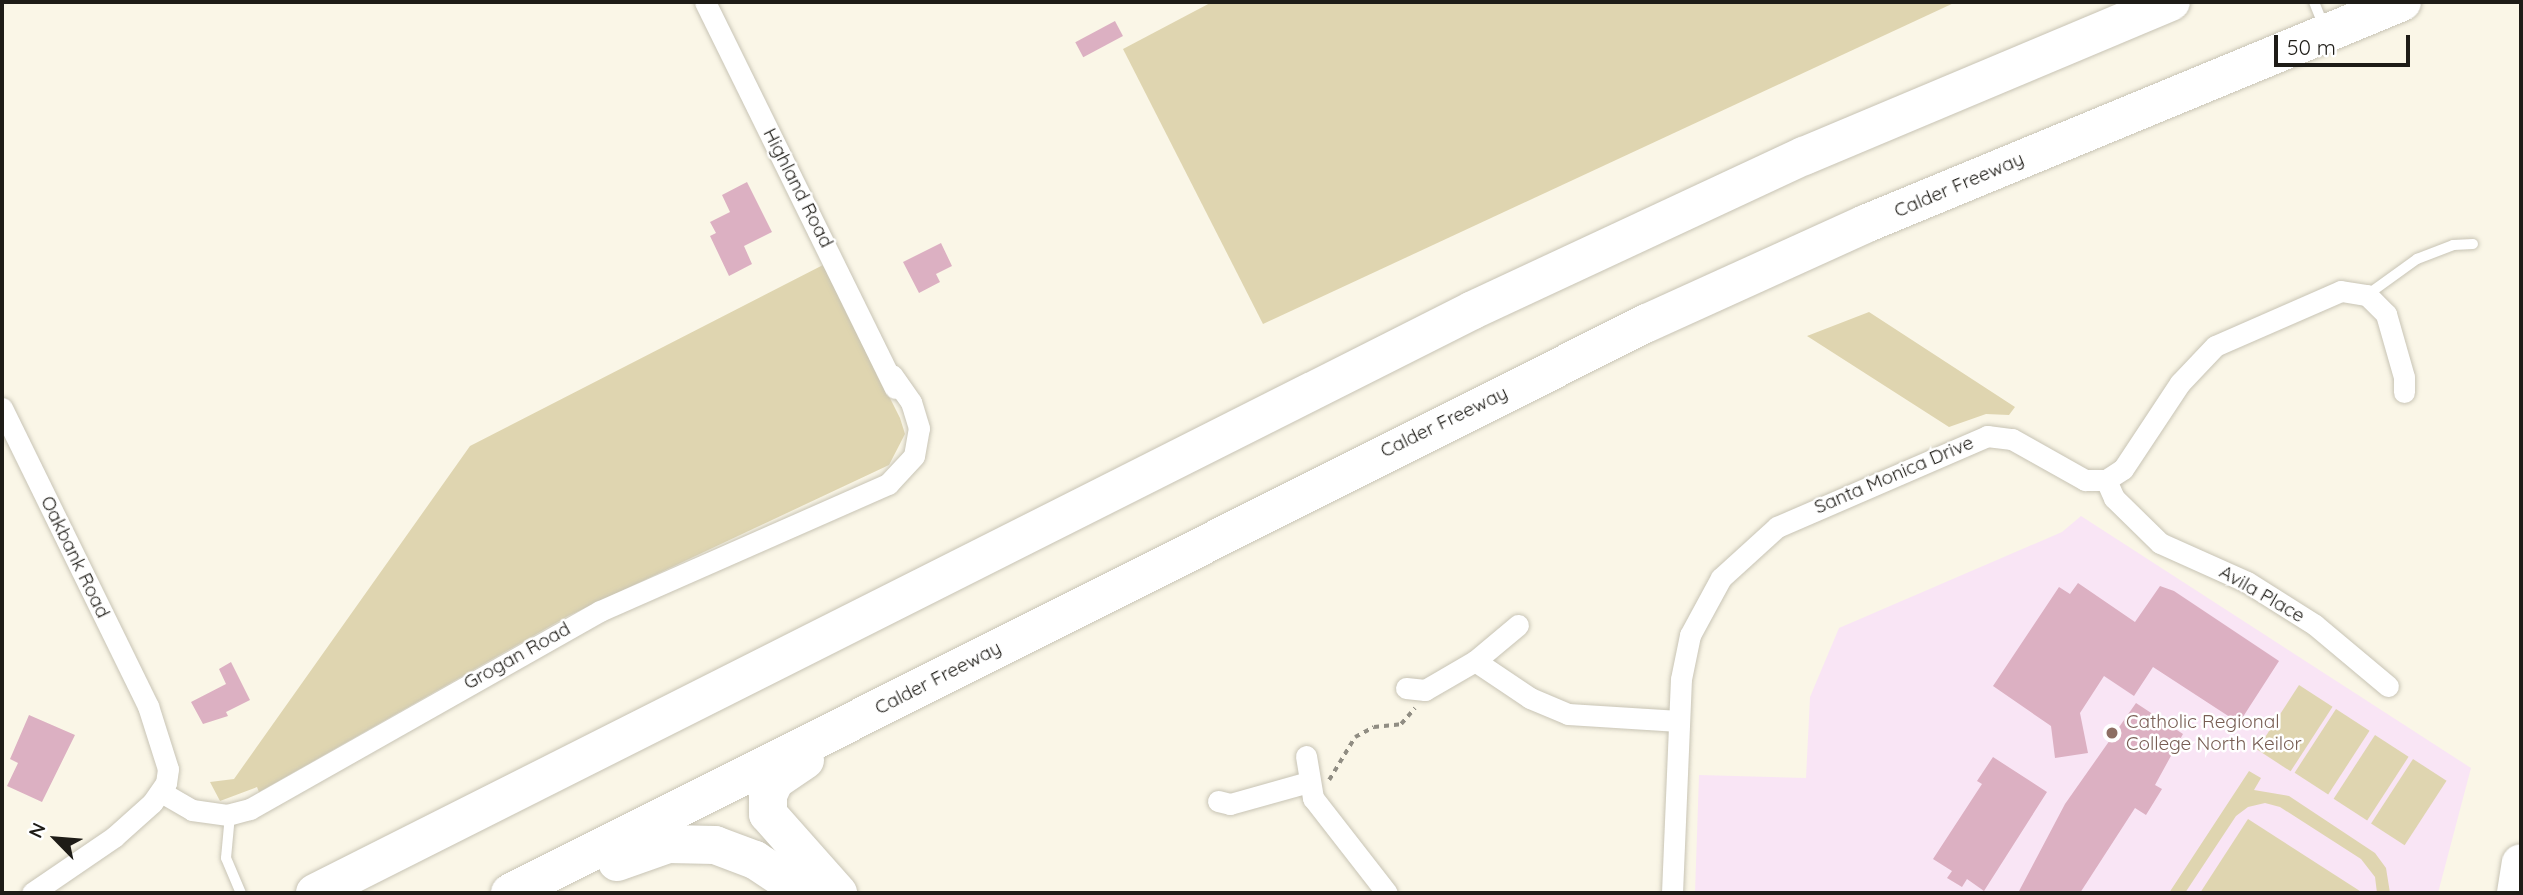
<!DOCTYPE html>
<html>
<head>
<meta charset="utf-8">
<style>
	body { margin:0 }
	#map { position:relative; width:2523px; height:895px; overflow:hidden; background:#faf6e7; font-family:Quicksand,sans-serif }
	div>[style] { position:absolute }
	.education>* { inset:0; background:#f9e5f5 }
	.green>* { inset:0; background:#dfd5b0; transform-origin:0 0 }
	.building>* { inset:0; background:#dcb0c2; transform-origin:0 0 }
	.path>* { height:3.5px; margin-top:-1.75px; transform-origin:0; background:repeating-linear-gradient(90deg,#908d83 0 5px,transparent 0 10px) }
	.roads { filter:drop-shadow(0 0 2px #c8c4b5) drop-shadow(0 0 2px #c8c4b5) }
	.lane>* { height:10px; margin:-5px; padding:0 5px; transform-origin:5px; border-radius:5px; background:#fff }
	.street>* { height:21px; margin:-10.5px; padding:0 10.5px; transform-origin:10.5px; border-radius:10.5px; background:#fff }
	.highway>* { height:38px; margin:-19px; padding:0 19px; transform-origin:19px; border-radius:19px; background:#fff }
	.dots>* { width:19px; height:19px; translate:-50% -50%; box-sizing:border-box; border:4px solid #fff; border-radius:50% }
	span { translate:-50% -50%; white-space:nowrap; text-align:center; line-height:1.15; -webkit-text-stroke:5px #fff; paint-order:stroke }
	.street-label { font-size:19px; color:#1e1c17 }
	.education-label { font-size:19px; color:#785e54 }
	.left { translate:0 -50%; text-align:left }
	.frame { position:absolute; inset:0; border:4px solid #1e1c17; pointer-events:none }
	.north { position:absolute; left:21px; top:804px; width:70px; height:70px; -webkit-text-stroke:5px #fff; paint-order:stroke; rotate:295deg; font-size:19px; font-weight:700; line-height:28px; text-align:center; color:#1e1c17 }
	.north::after { content:''; display:block; margin:auto; width:24px; height:32px; background:#1e1c17; clip-path:polygon(50% 0,100% 100%,50% 72%,0 100%) }
	.scale { position:absolute; left:2274px; top:35px; width:136px; height:32px; box-sizing:border-box; border:4px solid #1e1c17; border-top:0; padding-left:9px; font-size:21px; line-height:24px; white-space:nowrap; color:#1e1c17; -webkit-text-stroke:5px #fff; paint-order:stroke }
</style>
</head>
<body>
<div id="map">
	<div class="education">
		<i style="clip-path:polygon(2081px 516px,2471px 768px,2438px 893px,1695px 893px,1699px 775px,1806px 778px,1810px 697px,1839px 628px,2062px 532px)"></i>
	</div>
	<div class="green">
		<i style="clip-path:polygon(1212px 2px,1956px 2px,1263px 324px,1123px 49px)"></i>
		<i style="clip-path:polygon(823px 265px,900px 418px,905px 434px,889px 465px,568px 616px,259px 792px,257px 787px,220px 801px,210px 782px,234px 779px,470px 446px)"></i>
		<i style="clip-path:polygon(1869px 312px,2015px 407px,2009px 415px,1986px 414px,1949px 427px,1807px 336px)"></i>
		<i style="left:2299px;top:685px;width:40px;height:77px;rotate:33deg"></i>
		<i style="left:2336px;top:709px;width:40px;height:76px;rotate:33deg"></i>
		<i style="left:2375px;top:735px;width:40px;height:76px;rotate:33deg"></i>
		<i style="left:2413px;top:759px;width:40px;height:77px;rotate:33deg"></i>
		<i style="clip-path:polygon(2249px 771px,2261px 778px,2254px 790px,2289px 796px,2375px 853px,2386px 868px,2390px 893px,2377px 893px,2375px 877px,2361px 859px,2280px 807px,2265px 803px,2248px 807px,2236px 816px,2185px 893px,2169px 893px)"></i>
		<i style="clip-path:polygon(2248px 819px,2363px 893px,2200px 893px)"></i>
	</div>
	<div class="building">
		<i style="left:1115px;top:21px;width:17px;height:45px;rotate:62deg"></i>
		<i style="clip-path:polygon(747px 182px,772px 232px,744px 246px,752px 264px,729px 276px,710px 236px,716px 233px,710px 222px,730px 212px,722px 195px)"></i>
		<i style="clip-path:polygon(941px 243px,952px 266px,936px 274px,940px 282px,919px 293px,903px 262px)"></i>
		<i style="clip-path:polygon(2078px 583px,2135px 622px,2160px 586px,2174px 591px,2279px 661px,2239px 723px,2153px 667px,2134px 696px,2104px 676px,2080px 713px,2088px 753px,2055px 758px,2051px 726px,1993px 686px,2059px 587px,2070px 594px)"></i>
		<i style="clip-path:polygon(231px 662px,250px 700px,226px 712px,228px 716px,203px 724px,191px 702px,226px 684px,219px 669px)"></i>
		<i style="clip-path:polygon(2136px 703px,2183px 734px,2155px 785px,2162px 789px,2146px 815px,2135px 808px,2080px 893px,2018px 893px,2065px 804px)"></i>
		<i style="clip-path:polygon(29px 715px,75px 735px,42px 802px,7px 786px,18px 763px,10px 759px)"></i>
		<i style="clip-path:polygon(1993px 757px,2047px 792px,1984px 891px,1967px 879px,1962px 887px,1947px 878px,1952px 871px,1933px 859px,1982px 784px,1977px 781px)"></i>
	</div>
	<div class="path">
		<i style="left:1329px;top:780px;width:50px;rotate:-58.8deg"></i>
		<i style="left:1355px;top:737px;width:21px;rotate:-28deg"></i>
		<i style="left:1374px;top:727px;width:27px;rotate:-6deg"></i>
		<i style="left:1401px;top:724px;width:21px;rotate:-49deg"></i>
	</div>
	<div class="roads">
		<div class="lane">
			<i style="left:2314px;top:2px;width:27px;rotate:68deg"></i>
			<i style="left:2367px;top:295px;width:62px;rotate:-35.8deg"></i>
			<i style="left:2417px;top:259px;width:39px;rotate:-21deg"></i>
			<i style="left:2453px;top:245px;width:20px;rotate:-3deg"></i>
			<i style="left:230px;top:815px;width:43px;rotate:95.3deg"></i>
			<i style="left:226px;top:858px;width:38px;rotate:67deg"></i>
		</div>
		<div class="street">
			<i style="left:705px;top:2px;width:430px;rotate:63.8deg"></i>
			<i style="left:2px;top:408px;width:332px;rotate:63.9deg"></i>
			<i style="left:148px;top:706px;width:66px;rotate:72.4deg"></i>
			<i style="left:168px;top:769px;width:14px;rotate:98deg"></i>
			<i style="left:166px;top:783px;width:24px;rotate:125deg"></i>
			<i style="left:152px;top:803px;width:51px;rotate:138.2deg"></i>
			<i style="left:114px;top:837px;width:99px;rotate:145.7deg"></i>
			<i style="left:2106px;top:480px;width:20px;rotate:66deg"></i>
			<i style="left:2114px;top:498px;width:64px;rotate:44.4deg"></i>
			<i style="left:2160px;top:543px;width:95px;rotate:24.1deg"></i>
			<i style="left:2247px;top:582px;width:80px;rotate:32.3deg"></i>
			<i style="left:2315px;top:625px;width:95px;rotate:39.9deg"></i>
			<i style="left:1475px;top:661px;width:66px;rotate:33.9deg"></i>
			<i style="left:1530px;top:698px;width:41px;rotate:22.8deg"></i>
			<i style="left:1568px;top:714px;width:111px;rotate:3.6deg"></i>
			<i style="left:1406px;top:688px;width:19px;rotate:6deg"></i>
			<i style="left:1425px;top:690px;width:58px;rotate:-30.1deg"></i>
			<i style="left:1475px;top:661px;width:56px;rotate:-39.9deg"></i>
			<i style="left:1306px;top:756px;width:43px;rotate:80.5deg"></i>
			<i style="left:1313px;top:798px;width:120px;rotate:52.1deg"></i>
			<i style="left:161px;top:792px;width:36px;rotate:30deg"></i>
			<i style="left:192px;top:810px;width:35px;rotate:8deg"></i>
			<i style="left:227px;top:815px;width:24px;rotate:-15deg"></i>
			<i style="left:250px;top:809px;width:402px;rotate:-29.5deg"></i>
			<i style="left:600px;top:611px;width:315px;rotate:-23.8deg"></i>
			<i style="left:888px;top:484px;width:38px;rotate:-47deg"></i>
			<i style="left:914px;top:456px;width:28px;rotate:-80deg"></i>
			<i style="left:919px;top:428px;width:27px;rotate:-107deg"></i>
			<i style="left:911px;top:402px;width:33px;rotate:-125deg"></i>
			<i style="left:1218px;top:801px;width:12px;rotate:14deg"></i>
			<i style="left:1230px;top:804px;width:82px;rotate:-15.6deg"></i>
			<i style="left:1672px;top:893px;width:214px;rotate:-87.6deg"></i>
			<i style="left:1681px;top:679px;width:45px;rotate:-78.4deg"></i>
			<i style="left:1690px;top:635px;width:65px;rotate:-61.5deg"></i>
			<i style="left:1721px;top:578px;width:76px;rotate:-42.3deg"></i>
			<i style="left:1777px;top:527px;width:229px;rotate:-23.4deg"></i>
			<i style="left:1987px;top:436px;width:25px;rotate:7deg"></i>
			<i style="left:2012px;top:439px;width:84px;rotate:29.3deg"></i>
			<i style="left:2085px;top:480px;width:21px"></i>
			<i style="left:2106px;top:480px;width:20px;rotate:-33deg"></i>
			<i style="left:2123px;top:469px;width:103px;rotate:-56.5deg"></i>
			<i style="left:2180px;top:383px;width:51px;rotate:-46.6deg"></i>
			<i style="left:2215px;top:346px;width:137px;rotate:-23.6deg"></i>
			<i style="left:2341px;top:291px;width:26px;rotate:9deg"></i>
			<i style="left:2367px;top:295px;width:27px;rotate:45deg"></i>
			<i style="left:2386px;top:314px;width:66px;rotate:74.1deg"></i>
			<i style="left:2404px;top:377px;width:15px;rotate:90deg"></i>
		</div>
		<div class="highway">
			<i style="left:805px;top:760px;width:36px;rotate:146deg"></i>
			<i style="left:775px;top:780px;width:17px;rotate:115deg"></i>
			<i style="left:768px;top:795px;width:19px;rotate:90deg"></i>
			<i style="left:768px;top:814px;width:106px;rotate:48.5deg"></i>
			<i style="left:617px;top:862px;width:54px;rotate:-19.4deg"></i>
			<i style="left:668px;top:844px;width:47px;rotate:1.2deg"></i>
			<i style="left:715px;top:845px;width:43px;rotate:20.6deg"></i>
			<i style="left:755px;top:860px;width:60px;rotate:33.4deg"></i>
			<i style="left:315px;top:893px;width:1296px;rotate:-26.72deg"></i>
			<i style="left:1473px;top:310px;width:365px;rotate:-25deg"></i>
			<i style="left:1804px;top:156px;width:398px;rotate:-22.8deg"></i>
			<i style="left:510px;top:893px;width:1272px;rotate:-26.63deg"></i>
			<i style="left:1647px;top:323px;width:239px;rotate:-24.4deg"></i>
			<i style="left:1865px;top:224px;width:581px;rotate:-22.46deg"></i>
			<i style="left:2516px;top:893px;width:30px;rotate:-81deg"></i>
		</div>
	</div>
	<div class="dots">
		<i style="left:2112px;top:733px;background:#8d6e63"></i>
	</div>
	<div class="street-label">
		<span style="left:1959px;top:185px;rotate:-23deg">Calder Freeway</span>
		<span style="left:798px;top:188px;rotate:63deg">Highland Road</span>
		<span style="left:1444px;top:422px;rotate:-26deg">Calder Freeway</span>
		<span style="left:1894px;top:475px;rotate:-23deg">Santa Monica Drive</span>
		<span style="left:75px;top:557px;rotate:64deg">Oakbank Road</span>
		<span style="left:2262px;top:594px;rotate:30deg">Avila Place</span>
		<span style="left:517px;top:656px;rotate:-29deg">Grogan Road</span>
		<span style="left:938px;top:678px;rotate:-27deg">Calder Freeway</span>
	</div>
	<div class="education-label">
		<span class="left" style="left:2126px;top:733px">Catholic Regional<br>College North Keilor</span>
	</div>
	<div class="frame"></div>
	<div class="north">N</div>
	<div class="scale">50 m</div>
</div>
</body>
</html>
